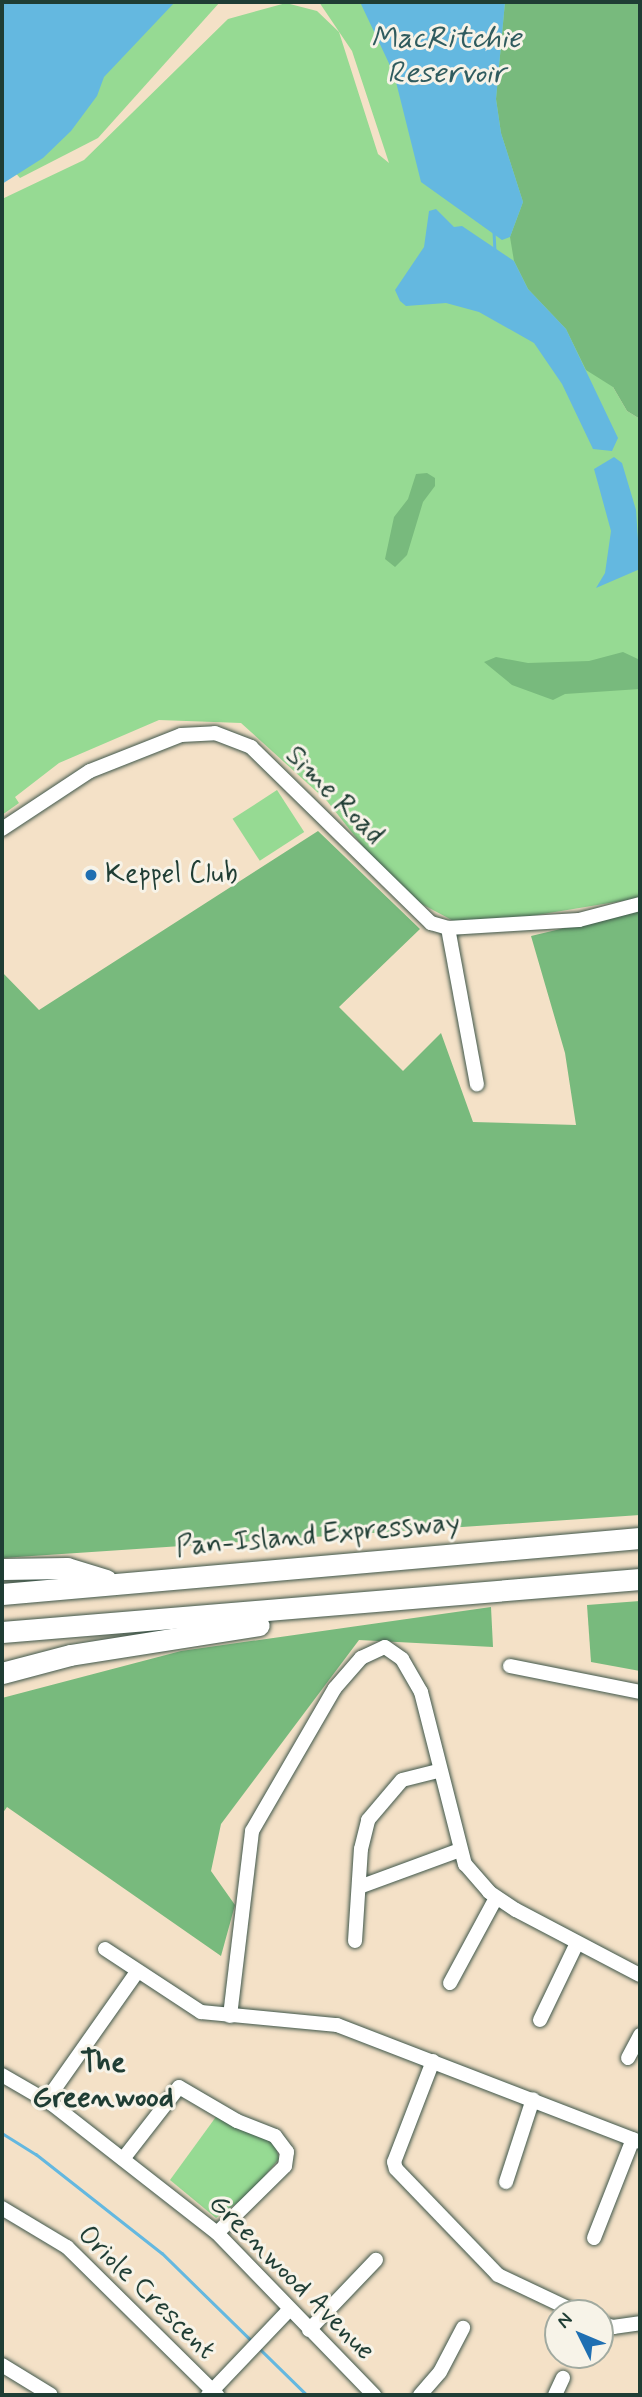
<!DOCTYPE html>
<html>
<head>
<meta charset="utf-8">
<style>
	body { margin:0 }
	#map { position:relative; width:642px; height:2397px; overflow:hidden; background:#f4e1c7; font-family:Mynerve,sans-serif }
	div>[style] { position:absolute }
	.green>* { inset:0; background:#96da93; transform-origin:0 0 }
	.forest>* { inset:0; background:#78ba7d }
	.water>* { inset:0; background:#64b8e0 }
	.stream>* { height:2.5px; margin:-1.25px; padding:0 1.25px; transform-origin:1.25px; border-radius:1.25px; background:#64b8e0 }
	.roads { filter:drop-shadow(0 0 2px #3f564a) drop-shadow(0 0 2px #3f564a) }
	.minor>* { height:14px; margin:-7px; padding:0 7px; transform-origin:7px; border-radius:7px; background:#fff }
	.highway>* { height:21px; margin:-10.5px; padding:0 10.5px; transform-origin:10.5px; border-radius:10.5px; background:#fff }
	.dots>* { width:19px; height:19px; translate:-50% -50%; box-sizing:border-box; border:4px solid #f7f3e8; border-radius:50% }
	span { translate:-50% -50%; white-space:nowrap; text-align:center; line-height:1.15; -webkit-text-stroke:6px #f7f3e8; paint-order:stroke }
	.street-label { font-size:28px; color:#1f3d34 }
	.poi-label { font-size:28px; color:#1f3d34 }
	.left { translate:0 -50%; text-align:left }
	.water-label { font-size:30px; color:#305c5f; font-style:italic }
	.neighbourhood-label { font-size:30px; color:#1f3d34; font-weight:700 }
	.frame { position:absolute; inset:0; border:4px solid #1f3d34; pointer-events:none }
	.north { position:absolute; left:544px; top:2299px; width:70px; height:70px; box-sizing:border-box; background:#f7f3e8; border:2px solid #a1aaa0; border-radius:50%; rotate:313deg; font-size:19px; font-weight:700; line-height:28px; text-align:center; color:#1f3d34 }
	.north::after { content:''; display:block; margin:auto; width:24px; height:32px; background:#1f6fb2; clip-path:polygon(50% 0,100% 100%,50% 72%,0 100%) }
</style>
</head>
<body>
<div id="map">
	<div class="green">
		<i style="clip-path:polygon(2px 2px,220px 2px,98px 138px,20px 178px,2px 158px)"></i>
		<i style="clip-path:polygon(319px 2px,640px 2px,613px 387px,627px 411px,640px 419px,640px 898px,465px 927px,399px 892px,327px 801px,241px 723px,159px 720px,59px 763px,15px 797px,19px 803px,2px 815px,2px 199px,84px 160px,228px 19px,286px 3px,317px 11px,339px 32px,378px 154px,389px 163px,352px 51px)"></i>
		<i style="left:277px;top:790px;width:50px;height:53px;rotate:57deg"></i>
		<i style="clip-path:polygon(218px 2114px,275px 2144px,279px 2159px,248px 2195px,216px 2218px,170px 2180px)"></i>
	</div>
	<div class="forest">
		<i style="clip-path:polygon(505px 2px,640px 2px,640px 419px,627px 411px,613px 387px,586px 370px,566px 329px,528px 289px,514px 261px,510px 237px,523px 202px,501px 133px,496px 99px)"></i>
		<i style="clip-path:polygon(427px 473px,435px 478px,435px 486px,423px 502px,407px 555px,395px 567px,385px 559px,394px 517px,408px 499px,416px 474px)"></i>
		<i style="clip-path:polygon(623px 652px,640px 660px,640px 689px,565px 694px,553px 700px,512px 685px,484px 662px,496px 657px,528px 663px,589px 661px)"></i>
		<i style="clip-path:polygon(318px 831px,420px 929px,339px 1007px,403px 1071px,441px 1033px,473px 1122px,576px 1125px,565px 1053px,531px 936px,640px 910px,640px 1515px,2px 1558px,2px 972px,39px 1010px)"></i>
		<i style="clip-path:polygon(640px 1601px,640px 1671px,591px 1662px,587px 1605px)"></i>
		<i style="clip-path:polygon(491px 1607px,493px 1647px,359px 1640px,221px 1824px,211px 1871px,235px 1905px,221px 1956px,7px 1807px,2px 1814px,2px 1698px,181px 1651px)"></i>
	</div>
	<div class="water">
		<i style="clip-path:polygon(2px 2px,175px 2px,104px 77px,97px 96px,71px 131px,43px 158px,2px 184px)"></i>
		<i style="clip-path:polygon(360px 2px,505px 2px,496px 99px,501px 133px,523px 202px,510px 237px,502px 240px,421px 182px,394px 74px)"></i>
		<i style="clip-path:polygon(436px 209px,454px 227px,462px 226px,514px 261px,528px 289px,566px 329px,618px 438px,612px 451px,593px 449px,562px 384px,534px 343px,479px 312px,446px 303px,406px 306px,400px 301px,395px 290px,424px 247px,429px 211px)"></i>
		<i style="clip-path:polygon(614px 457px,622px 463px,636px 510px,640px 569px,596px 588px,605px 573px,611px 531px,594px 469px)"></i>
	</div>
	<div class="stream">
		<i style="left:494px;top:232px;width:18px;rotate:87deg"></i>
		<i style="left:2px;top:2133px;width:40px;rotate:32deg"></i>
		<i style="left:36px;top:2154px;width:160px;rotate:38.2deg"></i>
		<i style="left:162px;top:2253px;width:126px;rotate:44.4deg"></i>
		<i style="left:259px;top:2348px;width:67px;rotate:44.4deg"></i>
	</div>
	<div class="roads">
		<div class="minor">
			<i style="left:2px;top:829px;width:105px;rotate:-33.4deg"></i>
			<i style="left:90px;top:771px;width:98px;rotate:-21.6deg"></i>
			<i style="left:181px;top:735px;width:34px;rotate:-3deg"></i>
			<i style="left:215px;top:733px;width:39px;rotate:21deg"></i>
			<i style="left:251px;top:747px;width:252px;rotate:44.4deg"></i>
			<i style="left:431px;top:923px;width:18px;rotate:16deg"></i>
			<i style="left:448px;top:928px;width:131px;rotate:-3.5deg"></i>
			<i style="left:579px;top:920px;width:63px;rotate:-14.7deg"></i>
			<i style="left:448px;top:928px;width:159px;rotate:79.5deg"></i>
			<i style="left:510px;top:1666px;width:133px;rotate:11.3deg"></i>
			<i style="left:362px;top:1886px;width:104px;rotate:-20.2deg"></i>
			<i style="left:355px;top:1941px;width:92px;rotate:-86.3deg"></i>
			<i style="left:361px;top:1849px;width:30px;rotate:-76deg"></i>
			<i style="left:368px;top:1820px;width:52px;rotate:-49.6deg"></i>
			<i style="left:402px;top:1780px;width:37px;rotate:-14deg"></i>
			<i style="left:105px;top:1949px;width:115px;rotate:33.3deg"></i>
			<i style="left:201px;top:2012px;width:137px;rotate:5.5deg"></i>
			<i style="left:337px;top:2025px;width:325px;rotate:21.1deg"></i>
			<i style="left:450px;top:1983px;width:97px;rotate:-61.6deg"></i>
			<i style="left:230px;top:2016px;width:186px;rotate:-83.2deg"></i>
			<i style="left:252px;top:1831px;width:165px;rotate:-59.9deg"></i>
			<i style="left:335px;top:1688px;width:40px;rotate:-49deg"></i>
			<i style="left:361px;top:1658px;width:26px;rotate:-25deg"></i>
			<i style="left:385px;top:1647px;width:21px;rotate:35deg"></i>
			<i style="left:402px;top:1659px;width:38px;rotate:60deg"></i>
			<i style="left:421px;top:1692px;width:178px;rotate:75.7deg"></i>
			<i style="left:465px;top:1864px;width:37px;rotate:49deg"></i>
			<i style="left:489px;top:1892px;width:32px;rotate:34deg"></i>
			<i style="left:516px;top:1910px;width:140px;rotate:27.7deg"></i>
			<i style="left:540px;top:2020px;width:85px;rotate:-64.3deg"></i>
			<i style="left:628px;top:2058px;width:26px;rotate:-62deg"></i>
			<i style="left:433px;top:2061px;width:108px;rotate:111.1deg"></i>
			<i style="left:394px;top:2162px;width:7px;rotate:74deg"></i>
			<i style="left:396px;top:2169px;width:147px;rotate:46.1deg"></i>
			<i style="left:498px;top:2275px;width:89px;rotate:25.4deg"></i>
			<i style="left:2px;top:2075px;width:58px;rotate:30.1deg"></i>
			<i style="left:52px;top:2104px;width:209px;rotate:38deg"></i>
			<i style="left:217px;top:2233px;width:226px;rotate:45.9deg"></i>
			<i style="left:46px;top:2101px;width:158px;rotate:-54.8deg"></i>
			<i style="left:123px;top:2159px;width:91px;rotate:-52.1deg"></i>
			<i style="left:179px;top:2087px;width:67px;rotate:30.4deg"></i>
			<i style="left:237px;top:2121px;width:41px;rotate:21.5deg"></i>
			<i style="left:275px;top:2136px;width:20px;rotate:53deg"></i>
			<i style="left:287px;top:2152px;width:14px;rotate:98deg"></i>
			<i style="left:285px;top:2166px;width:95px;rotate:135.4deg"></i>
			<i style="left:506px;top:2182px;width:87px;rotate:-72deg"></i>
			<i style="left:2px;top:2208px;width:76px;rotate:31deg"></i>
			<i style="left:67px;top:2247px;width:211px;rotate:44.6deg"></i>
			<i style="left:594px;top:2238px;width:106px;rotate:-68.5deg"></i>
			<i style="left:600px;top:2323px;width:14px;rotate:17deg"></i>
			<i style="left:613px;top:2327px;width:27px;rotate:-8deg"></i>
			<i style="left:309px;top:2330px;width:97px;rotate:-46.3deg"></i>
			<i style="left:2px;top:2365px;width:57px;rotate:31.5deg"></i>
			<i style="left:208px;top:2395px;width:116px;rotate:-46.4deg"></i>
			<i style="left:420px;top:2395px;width:30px;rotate:-49deg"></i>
			<i style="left:440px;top:2372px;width:50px;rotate:-62.4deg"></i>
			<i style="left:555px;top:2395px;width:19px;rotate:-65deg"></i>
		</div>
		<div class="highway">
			<i style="left:2px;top:1569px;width:65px;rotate:-0.9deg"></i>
			<i style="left:67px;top:1568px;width:41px;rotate:17.1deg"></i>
			<i style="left:2px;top:1594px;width:640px;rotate:-5.02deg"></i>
			<i style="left:2px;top:1632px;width:640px;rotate:-4.75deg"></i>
			<i style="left:2px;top:1673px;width:70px;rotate:-14.8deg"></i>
			<i style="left:70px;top:1655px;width:191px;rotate:-9deg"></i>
		</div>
	</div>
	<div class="dots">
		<i style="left:91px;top:875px;background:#1f6fb2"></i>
	</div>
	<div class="street-label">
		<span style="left:334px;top:796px;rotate:45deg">Sime Road</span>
		<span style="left:318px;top:1536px;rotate:-5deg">Pan-Island Expressway</span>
		<span style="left:291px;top:2278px;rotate:45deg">Greenwood Avenue</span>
		<span style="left:146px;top:2293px;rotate:44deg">Oriole Crescent</span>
	</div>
	<div class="poi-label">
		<span class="left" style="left:105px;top:875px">Keppel Club</span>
	</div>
	<div class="water-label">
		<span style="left:446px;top:56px">MacRitchie<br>Reservoir</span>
	</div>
	<div class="neighbourhood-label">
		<span style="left:103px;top:2080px">The<br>Greenwood</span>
	</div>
	<div class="frame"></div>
	<div class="north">N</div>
</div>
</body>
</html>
